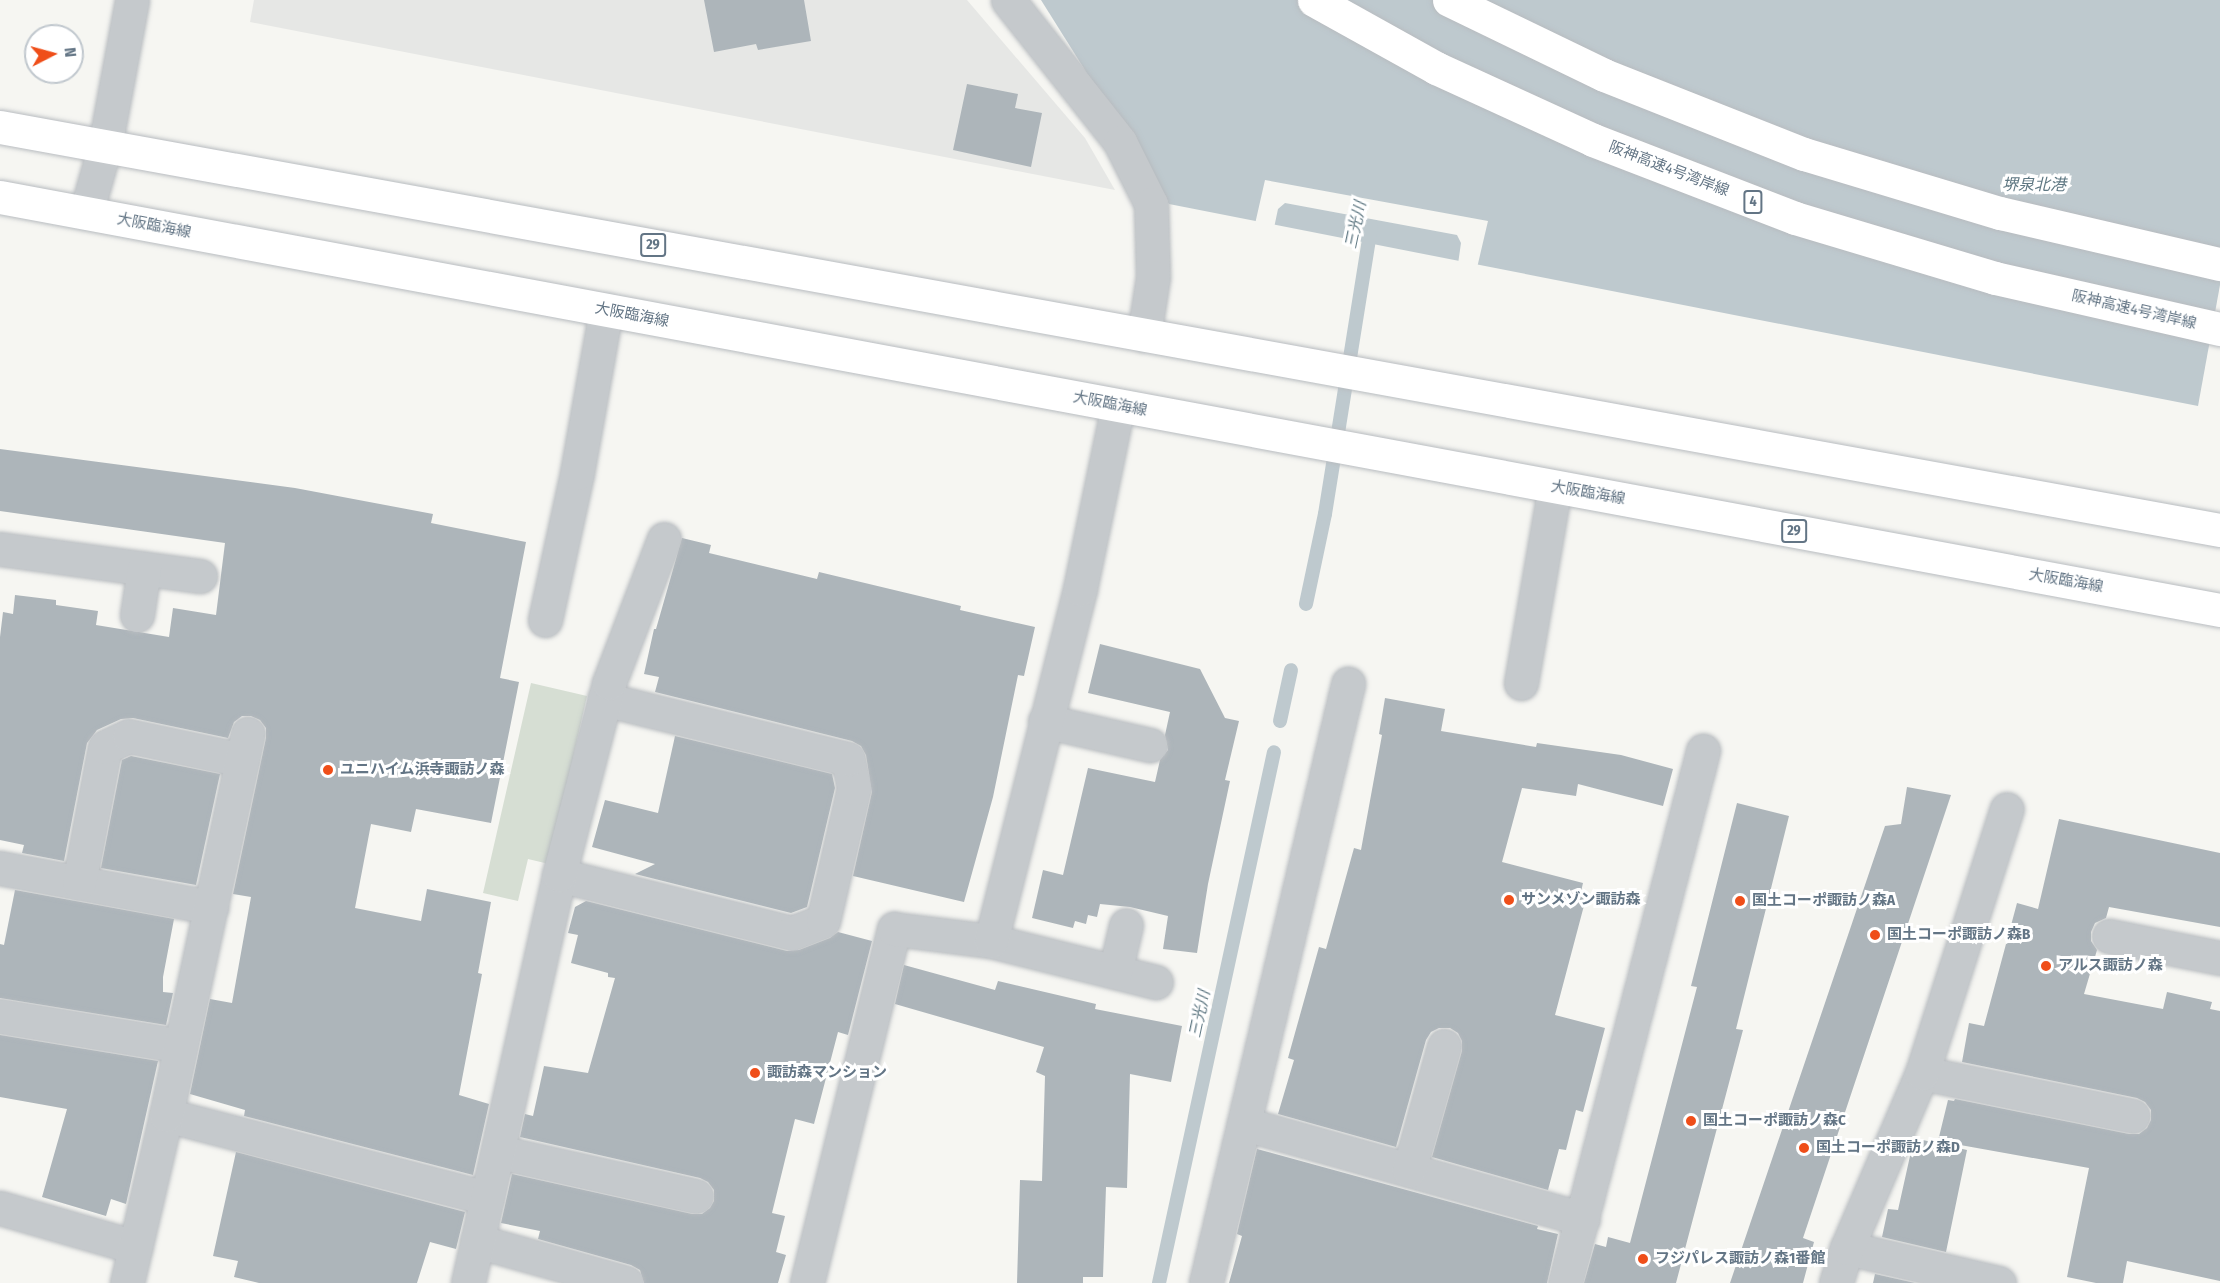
<!DOCTYPE html>
<meta charset="utf-8">
<style>
body{margin:0}
#map{position:relative;width:2220px;height:1283px;overflow:hidden;background:#f6f6f2;font-family:"Fira Sans Condensed","Noto Sans JP",sans-serif}
div>[style]{position:absolute}
.built>*{inset:0;background:#e6e7e5}
.green>*{inset:0;background:#d6ded3}
.water>*{inset:0;background:#bec9ce}
.pier>*{inset:0;background:#f6f6f2}
.stream>*{height:14px;margin:-7px;padding:0 7px;transform-origin:7px;border-radius:7px;background:#bec9ce}
.building>*{inset:0;background:#adb5ba}
.roads{filter:drop-shadow(0 0 2px #b8bcc0) drop-shadow(0 0 2px #b8bcc0)}
.minor>*{height:33px;margin:-16.5px;padding:0 16.5px;transform-origin:16.5px;border-radius:16.5px;background:#c5c9cc}
.major>*{height:33px;margin:-16.5px;padding:0 16.5px;transform-origin:16.5px;border-radius:16.5px;background:#fff}
.highway>*{height:33px;margin:-16.5px;padding:0 16.5px;transform-origin:16.5px;border-radius:16.5px;background:#fff}
.dots>*{width:16px;height:16px;translate:-50% -50%;box-sizing:border-box;border:3px solid #fff;border-radius:50%}
span{translate:-50% -50%;white-space:nowrap;text-align:center;line-height:1.15;-webkit-text-stroke:6px #fff;paint-order:stroke}
.shield-label span{padding:2px 4px;background:#fff;border:2px solid;border-radius:4px;-webkit-text-stroke-width:0}
.shield-label{font-size:14px;color:#637585;font-weight:700}
.street-label{font-size:15px;color:#637585}
.poi-label{font-size:15px;color:#637585;font-weight:700}
.left{translate:0 -50%;text-align:left}
.water-label{font-size:16px;color:#5e7782;font-style:italic}
.north{position:absolute;left:24px;top:24px;width:60px;height:60px;box-sizing:border-box;background:#fff;border:2px solid #c1c8ce;border-radius:50%;rotate:84deg;font-size:16px;font-weight:700;line-height:24px;text-align:center;color:#637585}
.north::after{content:'';display:block;margin:auto;width:21px;height:27px;background:#ef4e19;clip-path:polygon(50% 0,100% 100%,50% 72%,0 100%)}
</style>
<div id="map">
<div class="built">
<i style="clip-path:polygon(254px 0,967px 0,1085px 138px,1115px 190px,250px 22px)"></i>
</div>
<div class="green">
<i style="clip-path:polygon(531px 683px,587px 696px,549px 864px,528px 859px,518px 901px,483px 893px)"></i>
</div>
<div class="water">
<i style="clip-path:polygon(1041px 0,2220px 0,2220px 285px,2198px 406px,1169px 204px)"></i>
</div>
<div class="pier">
<i style="clip-path:polygon(1265px 180px,1488px 221px,1477px 268px,1458px 264px,1461px 243px,1457px 235px,1285px 203px,1278px 209px,1274px 228px,1255px 224px)"></i>
</div>
<div class="stream">
<i style="left:1306px;top:604px;width:92px;rotate:-78.1deg"></i>
<i style="left:1325px;top:514px;width:291px;rotate:-80.9deg"></i>
<i style="left:1280px;top:721px;width:52px;rotate:-77.8deg"></i>
<i style="left:1159px;top:1283px;width:543px;rotate:-77.78deg"></i>
</div>
<div class="building">
<i style="clip-path:polygon(704px 0,804px 0,811px 41px,758px 50px,756px 44px,714px 52px)"></i>
<i style="clip-path:polygon(967px 84px,1018px 94px,1015px 108px,1042px 113px,1031px 167px,953px 150px)"></i>
<i style="clip-path:polygon(0 449px,295px 488px,433px 514px,431px 523px,526px 542px,500px 678px,519px 682px,491px 823px,416px 809px,411px 832px,371px 824px,355px 908px,421px 921px,427px 889px,491px 902px,478px 973px,482px 974px,459px 1095px,489px 1104px,473px 1175px,244px 1116px,245px 1110px,190px 1094px,210px 999px,232px 1003px,251px 897px,233px 894px,266px 738px,266px 728px,260px 720px,251px 716px,242px 716px,234px 722px,228px 738px,133px 718px,121px 719px,97px 730px,87px 743px,64px 861px,22px 853px,24px 845px,0 840px,0 637px,3px 612px,13px 614px,15px 595px,56px 600px,56px 605px,98px 611px,96px 625px,169px 637px,173px 608px,216px 615px,225px 543px,0 511px)"></i>
<i style="clip-path:polygon(682px 538px,711px 545px,709px 553px,817px 579px,819px 572px,961px 606px,960px 610px,1035px 627px,1024px 676px,1018px 675px,993px 797px,964px 902px,853px 876px,872px 792px,866px 755px,861px 746px,852px 741px,655px 692px,659px 677px,644px 674px,654px 629px,656px 629px)"></i>
<i style="clip-path:polygon(1100px 644px,1200px 669px,1225px 718px,1239px 721px,1225px 780px,1230px 781px,1208px 884px,1197px 953px,1163px 949px,1168px 916px,1130px 907px,1100px 904px,1097px 917px,1088px 915px,1086px 924px,1075px 921px,1073px 928px,1032px 918px,1043px 870px,1063px 875px,1088px 768px,1155px 782px,1160px 760px,1168px 750px,1165px 735px,1170px 712px,1088px 693px)"></i>
<i style="clip-path:polygon(1385px 698px,1445px 709px,1441px 731px,1536px 747px,1537px 743px,1621px 755px,1673px 769px,1663px 806px,1578px 784px,1576px 796px,1522px 788px,1502px 862px,1583px 883px,1580px 896px,1586px 898px,1555px 1015px,1605px 1028px,1583px 1112px,1576px 1110px,1566px 1150px,1559px 1149px,1548px 1190px,1432px 1157px,1462px 1051px,1462px 1041px,1458px 1033px,1450px 1028px,1439px 1028px,1431px 1032px,1426px 1040px,1396px 1147px,1278px 1114px,1294px 1060px,1288px 1058px,1319px 947px,1326px 949px,1354px 848px,1361px 850px,1382px 735px,1379px 734px)"></i>
<i style="clip-path:polygon(675px 736px,832px 774px,835px 788px,807px 907px,791px 913px,635px 874px,655px 864px,592px 847px,605px 800px,658px 813px)"></i>
<i style="clip-path:polygon(131px 756px,220px 774px,196px 885px,101px 868px,122px 760px)"></i>
<i style="clip-path:polygon(1907px 787px,1951px 795px,1803px 1238px,1814px 1242px,1803px 1283px,1730px 1283px,1885px 826px,1901px 824px)"></i>
<i style="clip-path:polygon(1737px 803px,1789px 816px,1736px 1029px,1743px 1030px,1676px 1283px,1584px 1283px,1595px 1244px,1606px 1247px,1608px 1237px,1630px 1243px,1697px 987px,1691px 986px)"></i>
<i style="clip-path:polygon(2059px 819px,2220px 853px,2220px 927px,2109px 907px,2106px 918px,2095px 923px,2091px 932px,2091px 941px,2097px 950px,2084px 994px,2163px 1009px,2167px 992px,2212px 1002px,2210px 1009px,2220px 1011px,2220px 1281px,2127px 1261px,2123px 1283px,2096px 1283px,2067px 1277px,2089px 1168px,1938px 1141px,1948px 1100px,1954px 1101px,1955px 1099px,2129px 1134px,2139px 1134px,2147px 1128px,2151px 1120px,2151px 1110px,2145px 1102px,2137px 1098px,1962px 1062px,1969px 1023px,1984px 1026px,2017px 903px,2038px 909px)"></i>
<i style="clip-path:polygon(15px 890px,174px 919px,163px 977px,163px 992px,173px 993px,166px 1025px,0 998px,0 944px,4px 945px)"></i>
<i style="clip-path:polygon(586px 901px,787px 951px,799px 950px,830px 938px,838px 932px,872px 941px,848px 1035px,838px 1032px,814px 1124px,795px 1119px,772px 1213px,785px 1216px,776px 1252px,786px 1255px,778px 1283px,644px 1283px,640px 1270px,631px 1265px,538px 1239px,540px 1231px,501px 1223px,512px 1174px,692px 1214px,702px 1214px,710px 1208px,714px 1201px,714px 1190px,708px 1182px,700px 1178px,520px 1137px,525px 1114px,533px 1116px,544px 1066px,588px 1073px,615px 978px,608px 977px,608px 973px,571px 963px,578px 935px,568px 933px,575px 907px)"></i>
<i style="clip-path:polygon(904px 965px,995px 990px,998px 981px,1096px 1004px,1095px 1009px,1182px 1026px,1171px 1082px,1130px 1074px,1127px 1188px,1106px 1187px,1103px 1277px,1083px 1277px,1083px 1283px,1017px 1283px,1020px 1180px,1042px 1181px,1045px 1076px,1036px 1072px,1044px 1047px,895px 1004px)"></i>
<i style="clip-path:polygon(0 1035px,158px 1061px,126px 1204px,111px 1199px,106px 1216px,42px 1197px,67px 1109px,0 1097px)"></i>
<i style="clip-path:polygon(1914px 1138px,1967px 1150px,1946px 1252px,1882px 1237px,1888px 1209px,1898px 1210px)"></i>
<i style="clip-path:polygon(1257px 1149px,1538px 1226px,1537px 1229px,1558px 1234px,1547px 1283px,1229px 1283px,1242px 1236px,1237px 1234px)"></i>
<i style="clip-path:polygon(236px 1152px,465px 1212px,456px 1249px,430px 1242px,417px 1283px,259px 1283px,234px 1277px,238px 1261px,213px 1256px)"></i>
<i style="clip-path:polygon(1875px 1274px,1915px 1283px,1873px 1283px)"></i>
</div>
<div class="roads">
<div class="minor">
<i style="left:1008px;top:0;width:181px;rotate:51.7deg"></i>
<i style="left:1120px;top:142px;width:69px;rotate:63.4deg"></i>
<i style="left:1151px;top:204px;width:73px;rotate:88.4deg"></i>
<i style="left:1153px;top:277px;width:59px;rotate:98.8deg"></i>
<i style="left:86px;top:213px;width:70px;rotate:-74.2deg"></i>
<i style="left:105px;top:146px;width:148px;rotate:-79.5deg"></i>
<i style="left:0;top:549px;width:202px;rotate:7.7deg"></i>
<i style="left:137px;top:615px;width:47px;rotate:-81.3deg"></i>
<i style="left:545px;top:620px;width:150px;rotate:-77.7deg"></i>
<i style="left:577px;top:473px;width:166px;rotate:-79.9deg"></i>
<i style="left:1521px;top:683px;width:199px;rotate:-80.2deg"></i>
<i style="left:1045px;top:721px;width:108px;rotate:12.9deg"></i>
<i style="left:0;top:868px;width:215px;rotate:10.5deg"></i>
<i style="left:559px;top:875px;width:240px;rotate:14deg"></i>
<i style="left:792px;top:933px;width:33px;rotate:-21deg"></i>
<i style="left:823px;top:921px;width:137px;rotate:-76.9deg"></i>
<i style="left:854px;top:788px;width:30px;rotate:-102deg"></i>
<i style="left:848px;top:759px;width:251px;rotate:-166.2deg"></i>
<i style="left:79px;top:883px;width:138px;rotate:-79.2deg"></i>
<i style="left:105px;top:747px;width:26px;rotate:-25deg"></i>
<i style="left:129px;top:736px;width:116px;rotate:11.9deg"></i>
<i style="left:2109px;top:936px;width:113px;rotate:11.2deg"></i>
<i style="left:991px;top:941px;width:170px;rotate:14deg"></i>
<i style="left:1115px;top:972px;width:48px;rotate:-76.8deg"></i>
<i style="left:0;top:1016px;width:183px;rotate:9.4deg"></i>
<i style="left:1922px;top:1073px;width:215px;rotate:11.5deg"></i>
<i style="left:166px;top:1115px;width:332px;rotate:14.5deg"></i>
<i style="left:1245px;top:1124px;width:351px;rotate:15.7deg"></i>
<i style="left:499px;top:1152px;width:202px;rotate:12.6deg"></i>
<i style="left:1409px;top:1170px;width:129px;rotate:-74.2deg"></i>
<i style="left:0;top:1208px;width:141px;rotate:16.1deg"></i>
<i style="left:477px;top:1241px;width:155px;rotate:15.7deg"></i>
<i style="left:1847px;top:1248px;width:156px;rotate:13deg"></i>
<i style="left:127px;top:1283px;width:172px;rotate:-76.9deg"></i>
<i style="left:166px;top:1115px;width:390px;rotate:-77.9deg"></i>
<i style="left:468px;top:1283px;width:418px;rotate:-77.4deg"></i>
<i style="left:559px;top:875px;width:198px;rotate:-75.4deg"></i>
<i style="left:609px;top:683px;width:154px;rotate:-69.1deg"></i>
<i style="left:807px;top:1283px;width:365px;rotate:-76.2deg"></i>
<i style="left:894px;top:929px;width:98px;rotate:7.1deg"></i>
<i style="left:991px;top:941px;width:363px;rotate:-75.8deg"></i>
<i style="left:1080px;top:589px;width:187px;rotate:-78.3deg"></i>
<i style="left:1206px;top:1283px;width:616px;rotate:-76.66deg"></i>
<i style="left:1565px;top:1283px;width:550px;rotate:-75.46deg"></i>
<i style="left:1836px;top:1283px;width:37px;rotate:-73deg"></i>
<i style="left:1847px;top:1248px;width:190px;rotate:-66.8deg"></i>
<i style="left:1922px;top:1073px;width:277px;rotate:-72.2deg"></i>
</div>
<div class="major">
<i style="left:0;top:127px;width:2256px;rotate:10.29deg"></i>
<i style="left:0;top:197px;width:2258px;rotate:10.54deg"></i>
</div>
<div class="highway">
<i style="left:1314px;top:0;width:140px;rotate:29.1deg"></i>
<i style="left:1436px;top:68px;width:173px;rotate:24.6deg"></i>
<i style="left:1593px;top:140px;width:217px;rotate:21.1deg"></i>
<i style="left:1795px;top:218px;width:209px;rotate:16.7deg"></i>
<i style="left:1995px;top:278px;width:231px;rotate:12.8deg"></i>
<i style="left:1449px;top:0;width:172px;rotate:25.8deg"></i>
<i style="left:1604px;top:75px;width:215px;rotate:21.6deg"></i>
<i style="left:1804px;top:154px;width:205px;rotate:16.8deg"></i>
<i style="left:2000px;top:213px;width:226px;rotate:13.1deg"></i>
</div>
</div>
<div class="dots">
<i style="left:328px;top:770px;background:#ef4e19"></i>
<i style="left:1509px;top:900px;background:#ef4e19"></i>
<i style="left:1740px;top:901px;background:#ef4e19"></i>
<i style="left:1875px;top:935px;background:#ef4e19"></i>
<i style="left:2046px;top:966px;background:#ef4e19"></i>
<i style="left:755px;top:1073px;background:#ef4e19"></i>
<i style="left:1691px;top:1121px;background:#ef4e19"></i>
<i style="left:1804px;top:1148px;background:#ef4e19"></i>
<i style="left:1643px;top:1259px;background:#ef4e19"></i>
</div>
<div class="shield-label">
<span style="left:1753px;top:202px">4</span>
<span style="left:653px;top:245px">29</span>
<span style="left:1794px;top:531px">29</span>
</div>
<div class="street-label">
<span style="left:1669px;top:169px;rotate:21deg">阪神高速4号湾岸線</span>
<span style="left:154px;top:226px;rotate:11deg">大阪臨海線</span>
<span style="left:2134px;top:310px;rotate:13deg">阪神高速4号湾岸線</span>
<span style="left:632px;top:315px;rotate:11deg">大阪臨海線</span>
<span style="left:1110px;top:404px;rotate:11deg">大阪臨海線</span>
<span style="left:1588px;top:493px;rotate:10deg">大阪臨海線</span>
<span style="left:2066px;top:581px;rotate:10deg">大阪臨海線</span>
</div>
<div class="poi-label">
<span class="left" style="left:340px;top:770px">ユニハイム浜寺諏訪ノ森</span>
<span class="left" style="left:1521px;top:900px">サンメゾン諏訪森</span>
<span class="left" style="left:1752px;top:901px">国土コーポ諏訪ノ森A</span>
<span class="left" style="left:1887px;top:935px">国土コーポ諏訪ノ森B</span>
<span class="left" style="left:2058px;top:966px">アルス諏訪ノ森</span>
<span class="left" style="left:767px;top:1073px">諏訪森マンション</span>
<span class="left" style="left:1703px;top:1121px">国土コーポ諏訪ノ森C</span>
<span class="left" style="left:1816px;top:1148px">国土コーポ諏訪ノ森D</span>
<span class="left" style="left:1655px;top:1259px">フジパレス諏訪ノ森1番館</span>
</div>
<div class="water-label">
<span style="left:2034px;top:185px">堺泉北港</span>
<span style="left:1356px;top:225px;rotate:-78deg">三光川</span>
<span style="left:1200px;top:1014px;rotate:-78deg">三光川</span>
</div>
<div class="north">N</div>
</div>
